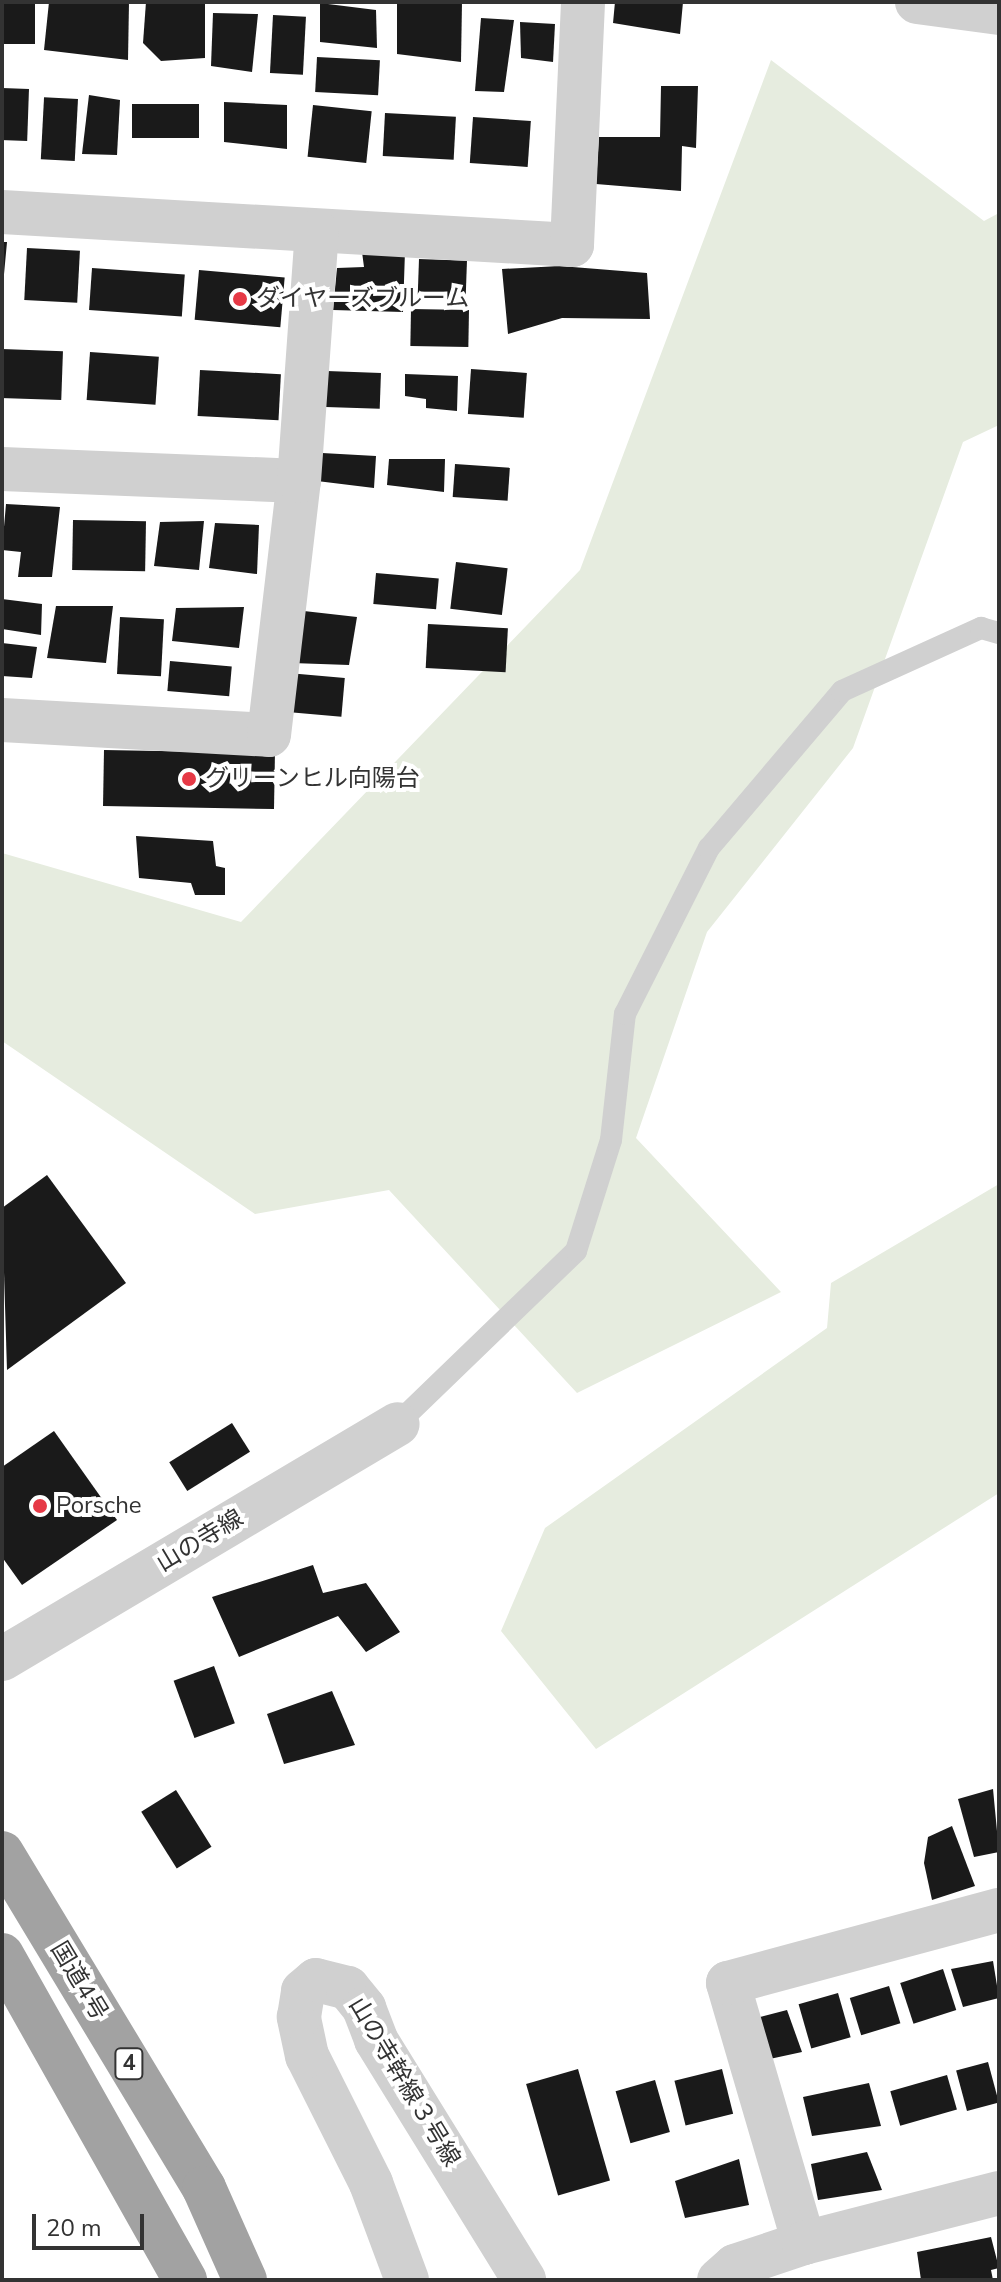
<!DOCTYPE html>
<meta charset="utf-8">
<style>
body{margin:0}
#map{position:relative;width:1001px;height:2282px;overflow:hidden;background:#fff;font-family:"Nunito Sans","Noto Sans JP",sans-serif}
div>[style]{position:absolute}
.green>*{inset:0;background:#e6ecdf}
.building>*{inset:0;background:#1a1a1a;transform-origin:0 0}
.service>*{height:22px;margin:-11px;padding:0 11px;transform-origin:11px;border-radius:11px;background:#d0d0d0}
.minor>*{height:44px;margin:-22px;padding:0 22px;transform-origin:22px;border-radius:22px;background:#d0d0d0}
.tertiary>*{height:44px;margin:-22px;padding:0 22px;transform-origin:22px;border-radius:22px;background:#d0d0d0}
.trunk>*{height:44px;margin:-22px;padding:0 22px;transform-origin:22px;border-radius:22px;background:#a2a2a2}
.dots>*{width:22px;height:22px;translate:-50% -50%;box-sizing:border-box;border:4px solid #fff;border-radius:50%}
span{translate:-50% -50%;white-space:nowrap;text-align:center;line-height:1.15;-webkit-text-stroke:8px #fff;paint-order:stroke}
.shield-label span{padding:2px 6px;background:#fff;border:2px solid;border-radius:6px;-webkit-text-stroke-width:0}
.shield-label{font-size:22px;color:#333;font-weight:700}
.poi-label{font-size:24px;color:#333}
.left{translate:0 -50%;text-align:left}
.street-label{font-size:24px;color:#333}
.frame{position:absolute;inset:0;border:4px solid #333;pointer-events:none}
.scale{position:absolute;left:32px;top:2214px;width:112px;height:36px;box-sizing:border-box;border:4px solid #333;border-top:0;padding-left:10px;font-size:24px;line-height:28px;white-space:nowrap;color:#333;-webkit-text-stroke:6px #fff;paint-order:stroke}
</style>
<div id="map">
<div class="green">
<i style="clip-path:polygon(771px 60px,984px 221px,999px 213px,999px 425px,963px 442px,853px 748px,707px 932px,636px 1138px,781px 1292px,577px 1393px,389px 1190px,255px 1214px,2px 1041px,2px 853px,241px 922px,580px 570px)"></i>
<i style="clip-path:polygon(999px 1184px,999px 1493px,596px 1749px,501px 1631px,545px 1528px,827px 1328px,831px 1283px)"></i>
</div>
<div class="building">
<i style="left:2px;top:2px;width:33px;height:42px"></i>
<i style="clip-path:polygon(49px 2px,129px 2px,128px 60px,44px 50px)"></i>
<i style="clip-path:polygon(146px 2px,205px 2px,205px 58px,161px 61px,143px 43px)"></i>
<i style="clip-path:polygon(397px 2px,462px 2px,461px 62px,397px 54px)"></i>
<i style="clip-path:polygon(615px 2px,683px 2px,680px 34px,613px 23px)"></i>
<i style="clip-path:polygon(320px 3px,376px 10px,377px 48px,320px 42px)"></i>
<i style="clip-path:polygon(213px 13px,258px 14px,252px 72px,211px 66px)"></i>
<i style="left:273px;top:15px;width:33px;height:58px;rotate:3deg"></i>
<i style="clip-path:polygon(481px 18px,514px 20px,504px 92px,475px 91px)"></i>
<i style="clip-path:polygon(520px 22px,555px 24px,553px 62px,521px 58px)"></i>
<i style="left:317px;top:57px;width:63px;height:35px;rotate:3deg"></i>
<i style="clip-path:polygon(661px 86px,698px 86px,696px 148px,682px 146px,681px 191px,596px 184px,599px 137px,660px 137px)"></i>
<i style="left:2px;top:88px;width:27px;height:52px;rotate:2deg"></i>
<i style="clip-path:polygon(89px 95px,120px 100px,117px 155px,82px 154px)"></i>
<i style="left:78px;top:99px;width:62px;height:34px;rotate:93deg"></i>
<i style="clip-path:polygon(224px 102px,287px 105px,287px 149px,224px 142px)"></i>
<i style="left:132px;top:104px;width:67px;height:34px"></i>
<i style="left:313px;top:105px;width:59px;height:52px;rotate:6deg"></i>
<i style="left:385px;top:113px;width:71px;height:43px;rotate:3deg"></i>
<i style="left:473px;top:117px;width:58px;height:46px;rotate:4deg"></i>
<i style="clip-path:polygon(2px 242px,7px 242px,4px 274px,2px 274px)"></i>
<i style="left:27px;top:248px;width:53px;height:52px;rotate:3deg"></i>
<i style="clip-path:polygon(405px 251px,403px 312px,333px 310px,337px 268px,364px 267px,362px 252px)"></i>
<i style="left:419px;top:259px;width:48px;height:40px;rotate:2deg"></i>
<i style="clip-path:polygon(560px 266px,647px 273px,650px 319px,562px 318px,508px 334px,502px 269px)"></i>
<i style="left:92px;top:268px;width:93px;height:42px;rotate:4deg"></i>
<i style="left:199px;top:270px;width:86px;height:50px;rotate:5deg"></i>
<i style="left:411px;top:309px;width:58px;height:37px;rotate:1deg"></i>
<i style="left:2px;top:349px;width:61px;height:49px;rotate:2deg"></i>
<i style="left:90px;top:352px;width:69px;height:48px;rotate:4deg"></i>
<i style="left:471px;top:369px;width:56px;height:45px;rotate:4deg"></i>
<i style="left:200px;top:370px;width:81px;height:46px;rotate:3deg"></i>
<i style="left:327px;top:371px;width:54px;height:36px;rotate:2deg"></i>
<i style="clip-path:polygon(405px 374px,458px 376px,457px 411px,426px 408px,426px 399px,405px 396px)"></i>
<i style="clip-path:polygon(322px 453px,376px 456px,374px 488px,317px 481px)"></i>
<i style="clip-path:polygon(389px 459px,445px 459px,444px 492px,387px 485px)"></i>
<i style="left:455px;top:464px;width:55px;height:33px;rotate:4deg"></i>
<i style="clip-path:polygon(6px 504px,60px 507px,52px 577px,18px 577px,21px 552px,2px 550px)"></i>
<i style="left:73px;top:520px;width:73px;height:50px;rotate:1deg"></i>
<i style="clip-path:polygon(204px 521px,199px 570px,154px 566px,160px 522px)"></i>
<i style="clip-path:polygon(215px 523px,259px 525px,257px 574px,209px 568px)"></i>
<i style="left:456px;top:562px;width:52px;height:47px;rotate:7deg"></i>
<i style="left:376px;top:573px;width:63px;height:31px;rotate:5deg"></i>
<i style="clip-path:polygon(2px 599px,42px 604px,41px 635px,2px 629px)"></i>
<i style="clip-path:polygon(56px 606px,113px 606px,106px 663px,47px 658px)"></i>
<i style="clip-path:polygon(244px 607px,239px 648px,172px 641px,176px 608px)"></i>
<i style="clip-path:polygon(295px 610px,357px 617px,349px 665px,292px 663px)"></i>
<i style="left:120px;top:617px;width:44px;height:57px;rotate:3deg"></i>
<i style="left:428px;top:624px;width:80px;height:44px;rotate:3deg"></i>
<i style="clip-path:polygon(2px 643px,37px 647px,32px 678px,2px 676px)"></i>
<i style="left:170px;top:661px;width:62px;height:30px;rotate:5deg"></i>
<i style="left:288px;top:673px;width:57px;height:39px;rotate:5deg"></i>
<i style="left:104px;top:750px;width:171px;height:56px;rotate:1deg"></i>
<i style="clip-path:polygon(136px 836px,213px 841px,216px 866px,225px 868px,225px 895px,195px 895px,191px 883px,139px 878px)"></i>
<i style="clip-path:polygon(47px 1175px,126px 1283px,7px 1370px,2px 1208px)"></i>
<i style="left:232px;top:1423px;width:34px;height:74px;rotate:58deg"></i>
<i style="clip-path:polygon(54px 1431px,117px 1520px,22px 1585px,2px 1557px,2px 1467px)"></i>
<i style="clip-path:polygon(313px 1565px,323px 1593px,366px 1583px,400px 1632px,366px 1652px,338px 1616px,239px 1657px,212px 1597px)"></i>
<i style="left:214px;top:1666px;width:61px;height:43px;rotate:70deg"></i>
<i style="clip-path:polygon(332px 1691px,355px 1745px,284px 1764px,267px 1714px)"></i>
<i style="clip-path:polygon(993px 1789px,999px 1852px,974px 1857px,958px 1799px)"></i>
<i style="left:176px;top:1790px;width:67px;height:41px;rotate:58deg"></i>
<i style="clip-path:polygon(952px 1826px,975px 1886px,932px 1900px,924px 1863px,928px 1837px)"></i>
<i style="clip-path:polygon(993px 1961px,999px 1998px,963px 2007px,951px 1969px)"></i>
<i style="left:943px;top:1969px;width:43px;height:45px;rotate:72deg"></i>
<i style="left:889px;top:1986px;width:39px;height:41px;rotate:73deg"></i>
<i style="left:838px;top:1993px;width:46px;height:41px;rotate:74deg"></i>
<i style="clip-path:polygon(787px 2010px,802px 2052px,765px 2060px,752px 2019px)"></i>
<i style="left:988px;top:2062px;width:42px;height:33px;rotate:75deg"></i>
<i style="left:578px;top:2069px;width:116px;height:54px;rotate:74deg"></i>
<i style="left:722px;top:2069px;width:46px;height:49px;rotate:76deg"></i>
<i style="left:947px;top:2075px;width:36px;height:59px;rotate:74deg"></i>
<i style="left:655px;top:2080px;width:54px;height:41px;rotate:74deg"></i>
<i style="clip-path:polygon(869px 2083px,881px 2126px,812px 2136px,803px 2097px)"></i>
<i style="clip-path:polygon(867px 2152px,882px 2190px,818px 2200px,811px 2164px)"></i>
<i style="clip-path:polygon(739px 2159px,749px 2205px,685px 2218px,675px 2181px)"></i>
<i style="clip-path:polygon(991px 2237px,999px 2268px,991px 2270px,993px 2280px,921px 2280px,917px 2252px)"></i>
</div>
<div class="service">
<i style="left:397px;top:1424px;width:249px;rotate:-44deg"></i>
<i style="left:576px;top:1251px;width:116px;rotate:-72.5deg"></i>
<i style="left:611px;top:1140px;width:127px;rotate:-83.7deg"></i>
<i style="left:625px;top:1014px;width:186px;rotate:-63.2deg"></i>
<i style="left:709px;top:848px;width:206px;rotate:-49.7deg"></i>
<i style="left:842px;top:691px;width:153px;rotate:-24.4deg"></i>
<i style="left:981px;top:628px;width:19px;rotate:16deg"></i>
</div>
<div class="minor">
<i style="left:917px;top:2px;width:83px;rotate:7.6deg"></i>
<i style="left:2px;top:212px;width:571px;rotate:3.31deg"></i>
<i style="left:572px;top:245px;width:243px;rotate:-87.4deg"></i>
<i style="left:2px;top:469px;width:297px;rotate:2.3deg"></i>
<i style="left:2px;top:720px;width:267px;rotate:3.2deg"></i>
<i style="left:269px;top:735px;width:256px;rotate:-83.3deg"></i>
<i style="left:299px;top:481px;width:250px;rotate:-85.9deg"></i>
<i style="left:2px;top:1659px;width:460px;rotate:-30.7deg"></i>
<i style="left:804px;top:2243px;width:271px;rotate:-106.3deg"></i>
<i style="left:728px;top:1983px;width:281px;rotate:-15.1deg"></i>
</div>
<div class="tertiary">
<i style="left:407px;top:2280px;width:103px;rotate:-110.4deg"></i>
<i style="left:371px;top:2183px;width:142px;rotate:-116.7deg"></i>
<i style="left:307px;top:2056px;width:40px;rotate:-102deg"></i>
<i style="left:299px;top:2017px;width:26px;rotate:-81deg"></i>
<i style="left:303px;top:1991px;width:17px;rotate:-40deg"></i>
<i style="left:316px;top:1980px;width:33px;rotate:14deg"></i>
<i style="left:348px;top:1988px;width:26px;rotate:51deg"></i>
<i style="left:364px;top:2008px;width:34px;rotate:69deg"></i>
<i style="left:376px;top:2040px;width:282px;rotate:58.3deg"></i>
<i style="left:719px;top:2280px;width:21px;rotate:-41deg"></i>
<i style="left:735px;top:2266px;width:73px;rotate:-18.4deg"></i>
<i style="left:804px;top:2243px;width:201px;rotate:-14.4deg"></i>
</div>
<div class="trunk">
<i style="left:2px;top:1853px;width:391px;rotate:58.9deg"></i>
<i style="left:204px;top:2188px;width:101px;rotate:66deg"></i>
<i style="left:2px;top:1955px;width:373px;rotate:60.6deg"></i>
</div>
<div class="dots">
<i style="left:240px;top:299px;background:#e63946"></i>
<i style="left:189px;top:779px;background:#e63946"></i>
<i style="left:40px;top:1506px;background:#e63946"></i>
</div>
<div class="shield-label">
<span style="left:129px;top:2064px">4</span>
</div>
<div class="poi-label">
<span class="left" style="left:256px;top:299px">ダイヤーズブルーム</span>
<span class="left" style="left:205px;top:779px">グリーンヒル向陽台</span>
<span class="left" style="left:56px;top:1506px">Porsche</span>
</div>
<div class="street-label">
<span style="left:200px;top:1541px;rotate:-31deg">山の寺線</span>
<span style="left:79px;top:1981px;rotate:59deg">国道4号</span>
<span style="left:404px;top:2082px;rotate:59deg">山の寺幹線３号線</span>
</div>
<div class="frame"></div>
<div class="scale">20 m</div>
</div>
